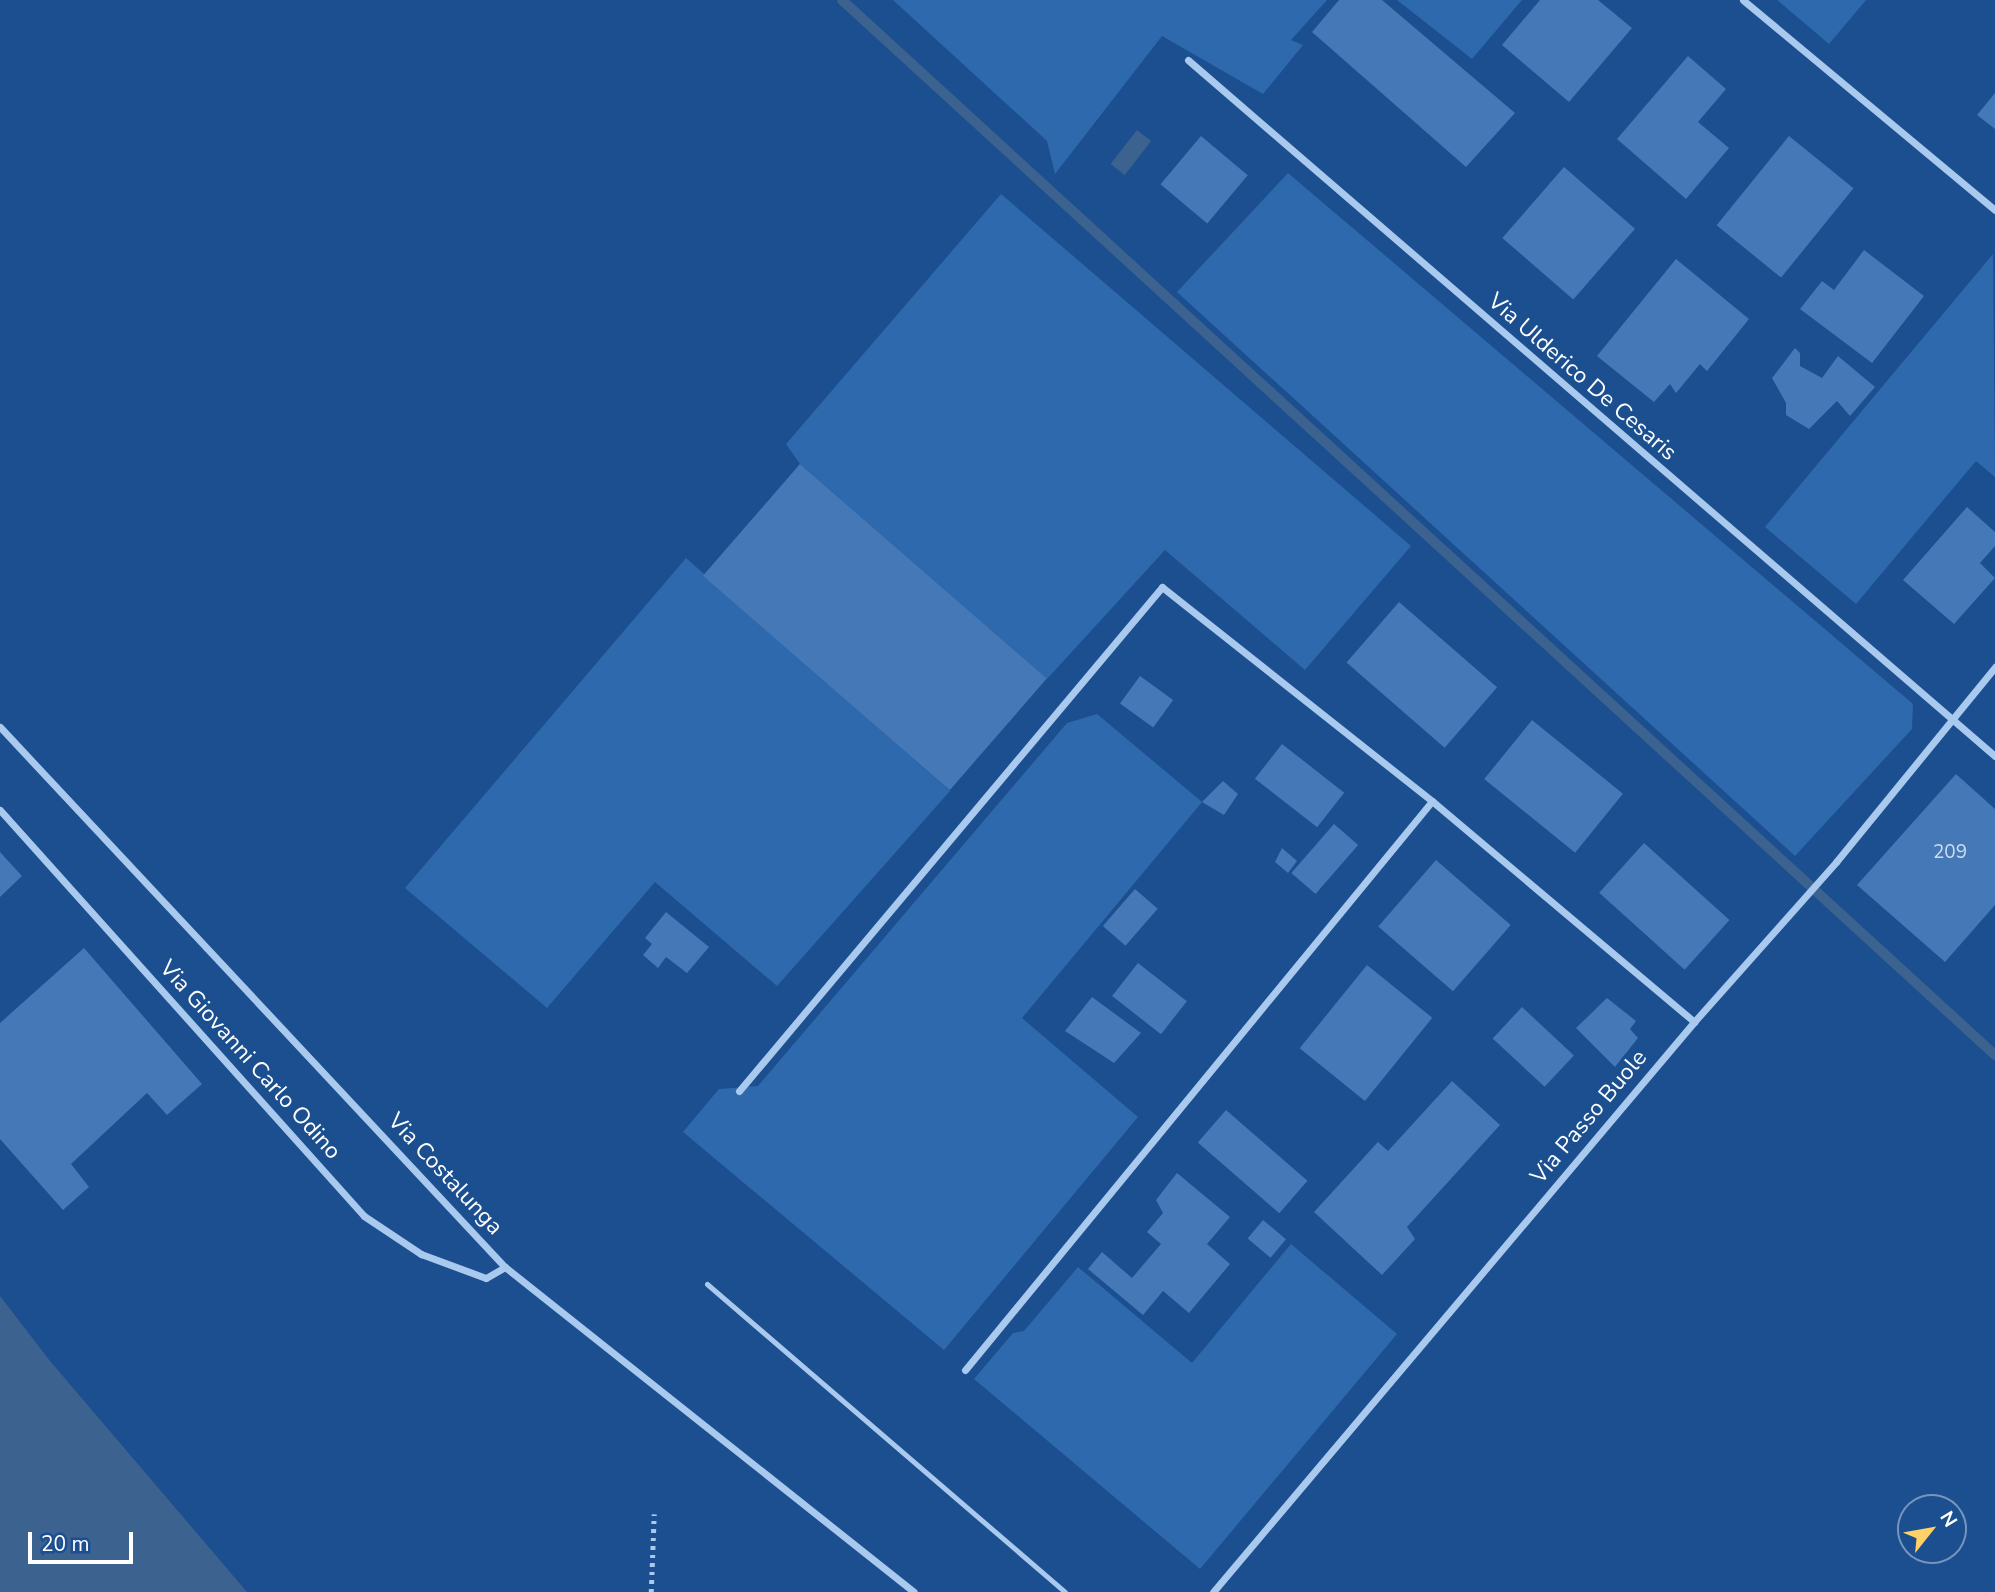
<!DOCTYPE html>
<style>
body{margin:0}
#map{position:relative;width:1995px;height:1592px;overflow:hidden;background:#1b4f8f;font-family:"Nunito Sans",sans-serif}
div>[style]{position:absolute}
.green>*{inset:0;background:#2e69ad}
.water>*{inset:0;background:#3c6290;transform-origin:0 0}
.stream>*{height:10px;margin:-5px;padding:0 5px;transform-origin:5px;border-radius:5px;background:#3c6290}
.building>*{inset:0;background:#4478b7;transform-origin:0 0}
.path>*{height:4.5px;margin-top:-2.25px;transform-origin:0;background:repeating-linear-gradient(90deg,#a9c9ee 0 3.5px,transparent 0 8.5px)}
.service>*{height:5px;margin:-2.5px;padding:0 2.5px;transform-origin:2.5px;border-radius:2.5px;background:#a9c9ee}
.minor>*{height:7px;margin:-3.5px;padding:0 3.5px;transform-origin:3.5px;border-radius:3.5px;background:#a9c9ee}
span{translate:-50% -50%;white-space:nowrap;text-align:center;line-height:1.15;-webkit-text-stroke:6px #1b4f8f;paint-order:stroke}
.number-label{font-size:19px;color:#d0dded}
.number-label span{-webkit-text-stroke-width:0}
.street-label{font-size:23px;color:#fff}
.north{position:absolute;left:1897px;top:1494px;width:70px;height:70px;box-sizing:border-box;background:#1b4f8f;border:2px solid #7695bc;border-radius:50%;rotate:59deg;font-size:19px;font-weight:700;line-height:28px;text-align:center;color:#fff}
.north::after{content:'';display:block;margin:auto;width:24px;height:32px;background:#ffd166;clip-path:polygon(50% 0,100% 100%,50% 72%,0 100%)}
.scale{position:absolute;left:28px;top:1532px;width:105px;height:32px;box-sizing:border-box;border:4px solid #fff;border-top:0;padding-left:9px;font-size:21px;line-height:24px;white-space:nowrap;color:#fff;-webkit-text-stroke:5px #1b4f8f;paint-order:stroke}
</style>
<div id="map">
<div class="green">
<i style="clip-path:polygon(893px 0,1327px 0,1291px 40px,1303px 45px,1263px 94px,1162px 36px,1055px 174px,1047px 141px)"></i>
<i style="clip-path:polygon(1397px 0,1522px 0,1472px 59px)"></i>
<i style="clip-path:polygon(1777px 0,1866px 0,1829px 44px)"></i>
<i style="clip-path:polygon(1288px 173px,1913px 704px,1912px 729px,1795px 856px,1177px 292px)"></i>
<i style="clip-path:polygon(1001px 194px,1411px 546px,1305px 670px,1165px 550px,1047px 679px,800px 464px,786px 444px)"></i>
<i style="clip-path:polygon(1993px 254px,1995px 477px,1976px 461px,1856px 604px,1765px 527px)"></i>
<i style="clip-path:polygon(686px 558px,950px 791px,777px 986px,655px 882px,547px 1008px,405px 888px)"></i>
<i style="clip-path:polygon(1097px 714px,1202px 802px,1022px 1018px,1138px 1117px,944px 1350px,683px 1132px,719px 1089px,758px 1086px,1067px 723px)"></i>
<i style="clip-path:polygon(1291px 1244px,1397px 1334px,1200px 1569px,974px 1379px,1013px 1333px,1024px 1331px,1078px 1267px,1192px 1363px)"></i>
</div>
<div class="water">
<i style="left:1137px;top:130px;width:18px;height:43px;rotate:38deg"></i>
<i style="clip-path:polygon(0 1296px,50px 1361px,247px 1592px,0 1592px)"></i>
</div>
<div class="stream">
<i style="left:842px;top:0;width:1563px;rotate:42.46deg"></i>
</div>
<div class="building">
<i style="clip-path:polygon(1339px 0,1382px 0,1515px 113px,1466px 167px,1312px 32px)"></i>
<i style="clip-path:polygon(1540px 0,1598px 0,1632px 28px,1569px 102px,1502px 45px)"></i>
<i style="clip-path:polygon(1688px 56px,1726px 89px,1698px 122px,1729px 148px,1686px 199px,1617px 139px)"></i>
<i style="clip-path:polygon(1995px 93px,1995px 129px,1977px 115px)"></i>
<i style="left:1201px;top:136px;width:61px;height:63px;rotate:40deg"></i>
<i style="left:1789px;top:136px;width:83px;height:115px;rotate:39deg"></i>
<i style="left:1564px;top:167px;width:94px;height:94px;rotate:41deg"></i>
<i style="clip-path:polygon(1864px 250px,1924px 296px,1872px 363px,1800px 309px,1822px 281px,1834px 290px)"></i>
<i style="clip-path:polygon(1676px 259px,1749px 319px,1707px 371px,1700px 364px,1676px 393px,1670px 384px,1654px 402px,1597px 356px)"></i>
<i style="clip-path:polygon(1795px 348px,1800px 353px,1800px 366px,1822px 378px,1838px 356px,1875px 387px,1850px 416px,1837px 401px,1809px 429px,1786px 415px,1786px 403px,1772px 378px)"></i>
<i style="left:800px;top:464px;width:327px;height:148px;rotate:41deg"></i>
<i style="clip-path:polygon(1967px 507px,1995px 532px,1995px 546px,1980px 563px,1995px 578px,1954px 624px,1903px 580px)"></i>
<i style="left:1399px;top:602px;width:130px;height:80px;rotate:41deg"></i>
<i style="left:1140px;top:676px;width:41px;height:34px;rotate:36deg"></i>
<i style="left:1532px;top:720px;width:117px;height:76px;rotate:39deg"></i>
<i style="left:1282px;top:744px;width:79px;height:44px;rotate:38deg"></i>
<i style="clip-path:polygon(1956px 774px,1995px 809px,1995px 905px,1945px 962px,1857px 885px)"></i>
<i style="clip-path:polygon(1223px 781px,1238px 794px,1224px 815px,1202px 802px)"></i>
<i style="left:1334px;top:824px;width:32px;height:65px;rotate:41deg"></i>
<i style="left:1644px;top:843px;width:115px;height:67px;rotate:42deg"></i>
<i style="clip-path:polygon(1282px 848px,1297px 861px,1288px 873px,1275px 862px)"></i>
<i style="clip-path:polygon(0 852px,22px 876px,0 897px)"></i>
<i style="left:1436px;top:860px;width:99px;height:88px;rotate:41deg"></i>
<i style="left:1135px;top:889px;width:30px;height:49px;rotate:41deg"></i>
<i style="clip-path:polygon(666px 912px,709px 947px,687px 973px,666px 957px,658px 968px,643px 955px,652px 944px,645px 938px)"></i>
<i style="clip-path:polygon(84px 948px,202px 1084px,167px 1115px,147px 1093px,71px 1164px,89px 1187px,63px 1210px,0 1139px,0 1023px)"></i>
<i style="left:1138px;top:963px;width:62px;height:42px;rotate:38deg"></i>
<i style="left:1367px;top:965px;width:84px;height:107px;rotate:39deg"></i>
<i style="clip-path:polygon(1092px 997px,1141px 1033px,1114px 1063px,1065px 1031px)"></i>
<i style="clip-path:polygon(1607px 998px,1636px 1021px,1630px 1029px,1638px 1038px,1615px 1067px,1576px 1028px)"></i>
<i style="left:1522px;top:1007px;width:71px;height:43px;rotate:43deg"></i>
<i style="clip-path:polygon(1452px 1081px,1500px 1125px,1407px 1227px,1415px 1239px,1382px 1275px,1314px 1212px,1378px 1142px,1388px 1151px)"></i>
<i style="left:1226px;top:1110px;width:108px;height:43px;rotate:41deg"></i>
<i style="clip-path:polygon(1177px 1173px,1230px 1217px,1207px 1244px,1230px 1264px,1189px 1313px,1163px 1291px,1143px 1315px,1088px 1269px,1102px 1252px,1132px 1278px,1161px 1244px,1147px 1232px,1163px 1213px,1156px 1200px)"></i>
<i style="left:1263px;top:1220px;width:30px;height:24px;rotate:40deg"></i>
</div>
<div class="path">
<i style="left:651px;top:1592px;width:78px;rotate:-87.8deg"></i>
</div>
<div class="service">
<i style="left:707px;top:1284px;width:472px;rotate:40.7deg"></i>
</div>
<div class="minor">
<i style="left:1743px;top:0;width:328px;rotate:39.8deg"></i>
<i style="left:1188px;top:60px;width:1066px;rotate:40.78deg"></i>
<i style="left:0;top:727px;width:739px;rotate:46.92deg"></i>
<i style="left:505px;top:1267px;width:522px;rotate:38.47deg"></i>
<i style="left:0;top:810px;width:545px;rotate:48.12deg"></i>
<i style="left:364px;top:1216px;width:69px;rotate:33.7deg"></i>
<i style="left:421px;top:1254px;width:69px;rotate:20.3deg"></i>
<i style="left:486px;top:1278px;width:22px;rotate:-30deg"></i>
<i style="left:739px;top:1091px;width:658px;rotate:-49.99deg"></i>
<i style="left:1162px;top:587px;width:345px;rotate:38.4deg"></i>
<i style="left:1432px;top:801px;width:343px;rotate:40.1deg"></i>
<i style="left:965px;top:1370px;width:736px;rotate:-50.62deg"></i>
<i style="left:1213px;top:1592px;width:746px;rotate:-49.84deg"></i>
<i style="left:1694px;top:1022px;width:214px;rotate:-48.4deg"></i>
<i style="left:1836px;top:862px;width:252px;rotate:-50.8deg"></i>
</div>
<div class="number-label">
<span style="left:1950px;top:853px">209</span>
</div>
<div class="street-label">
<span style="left:1582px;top:377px;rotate:41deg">Via Ulderico De Cesaris</span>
<span style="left:250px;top:1060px;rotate:48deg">Via Giovanni Carlo Odino</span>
<span style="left:1589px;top:1117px;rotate:-50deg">Via Passo Buole</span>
<span style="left:445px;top:1174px;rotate:47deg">Via Costalunga</span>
</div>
<div class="north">N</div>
<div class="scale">20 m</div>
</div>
